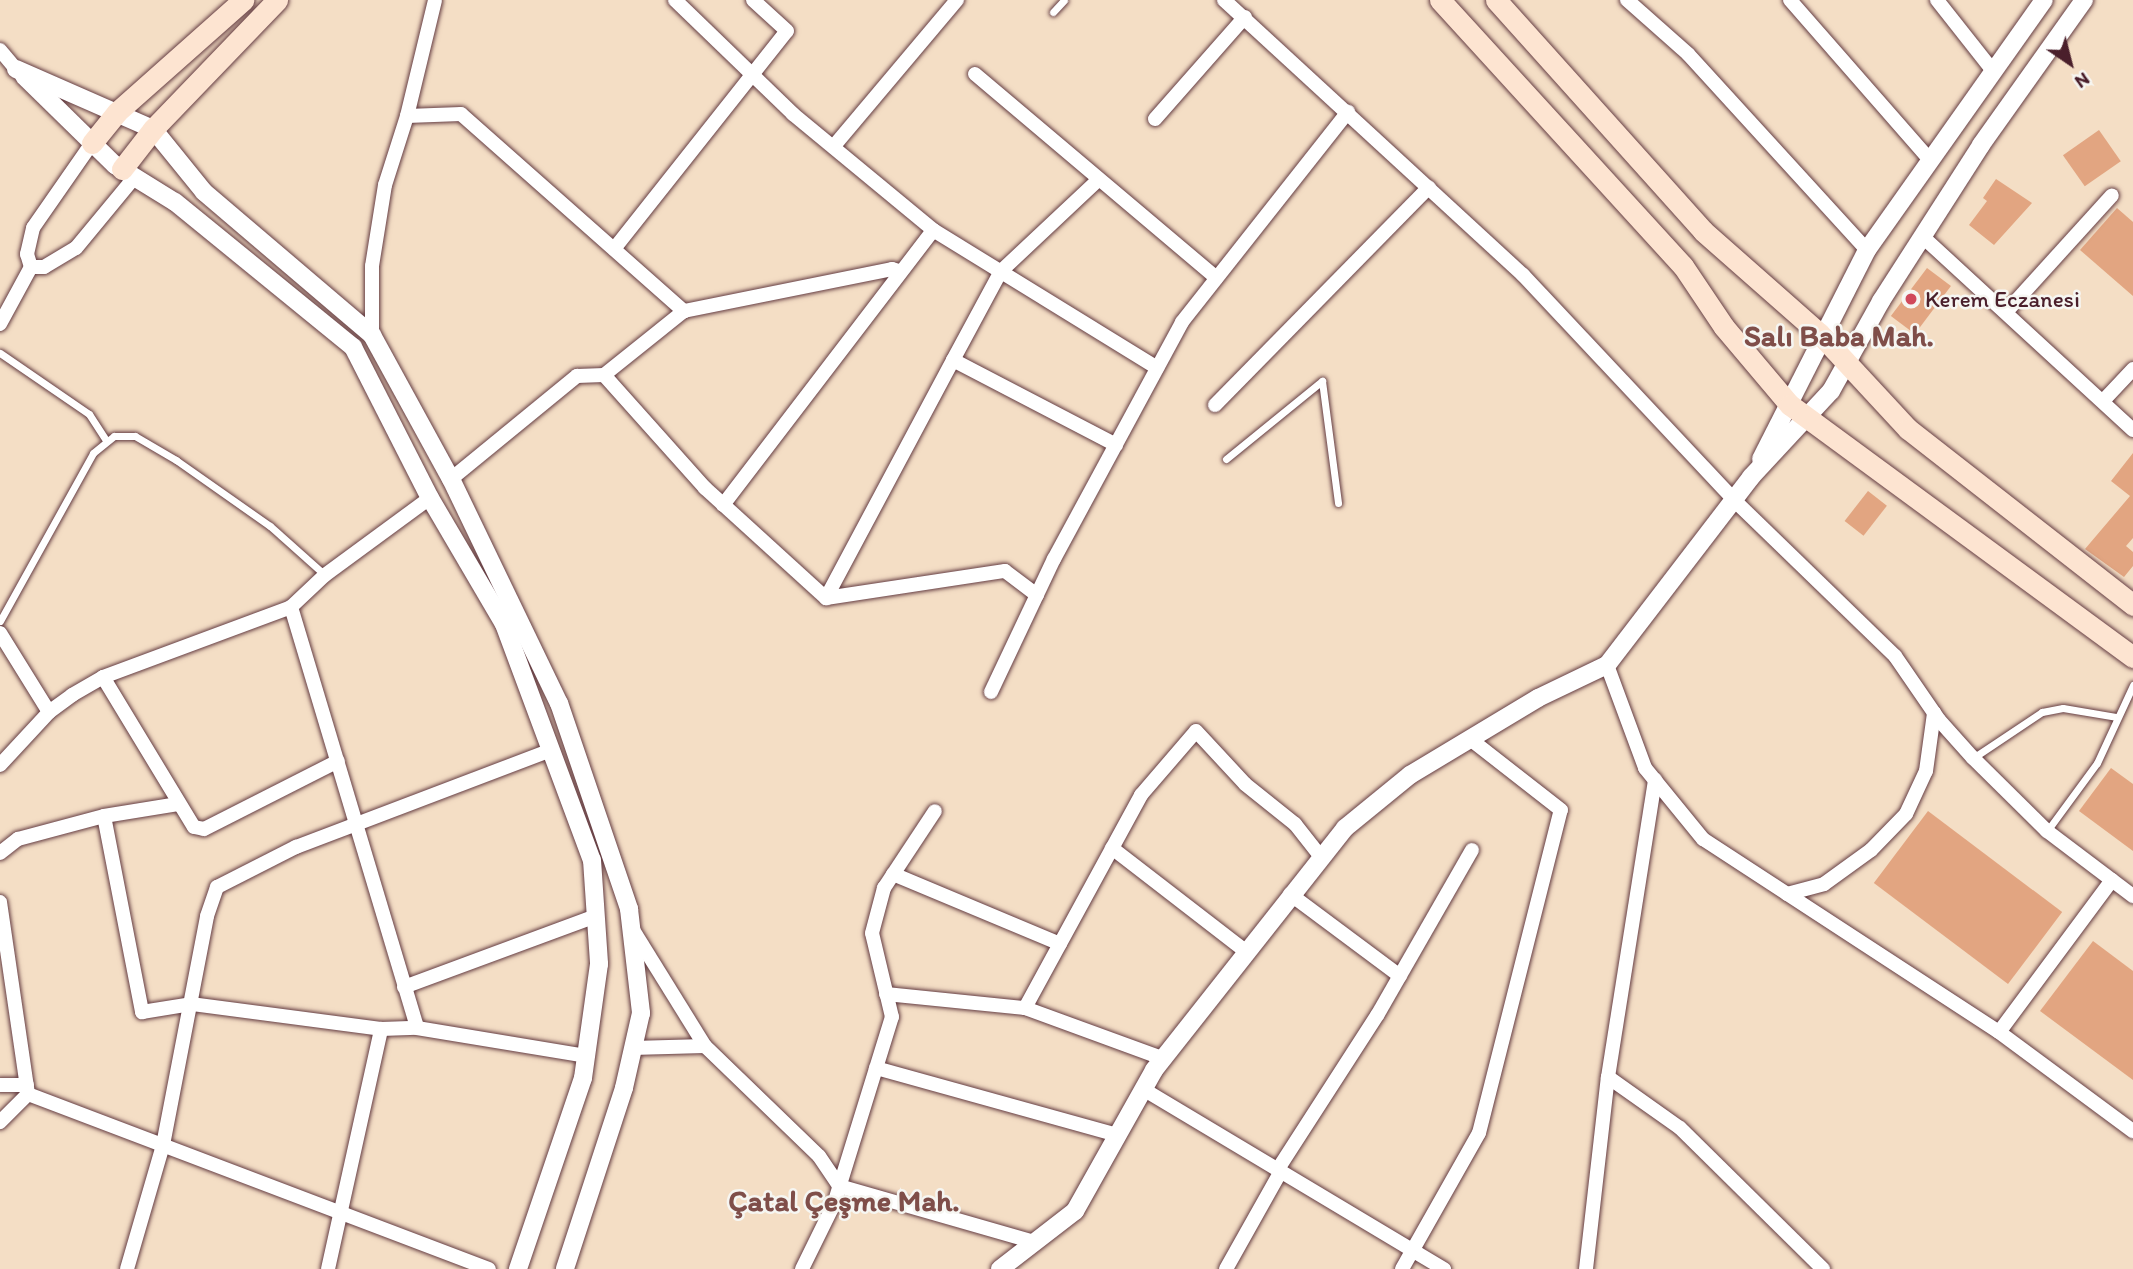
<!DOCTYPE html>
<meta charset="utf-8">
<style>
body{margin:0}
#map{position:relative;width:2133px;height:1269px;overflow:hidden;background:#f4dec5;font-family:Itim,sans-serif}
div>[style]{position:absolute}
.building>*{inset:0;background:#e2a581;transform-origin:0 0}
.roads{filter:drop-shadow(0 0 2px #643c42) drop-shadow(0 0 2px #643c42)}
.service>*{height:7px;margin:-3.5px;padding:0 3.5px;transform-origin:3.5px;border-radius:3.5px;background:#fff}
.minor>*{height:14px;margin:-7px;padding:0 7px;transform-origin:7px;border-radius:7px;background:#fff}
.tertiary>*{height:18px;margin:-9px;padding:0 9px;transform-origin:9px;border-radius:9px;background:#fff}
.secondary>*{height:21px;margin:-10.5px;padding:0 10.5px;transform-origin:10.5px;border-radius:10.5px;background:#fde4d1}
.dots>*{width:19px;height:19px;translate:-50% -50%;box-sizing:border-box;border:4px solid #f6f6f2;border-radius:50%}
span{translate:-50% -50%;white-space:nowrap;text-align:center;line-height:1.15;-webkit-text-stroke:5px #f6f6f2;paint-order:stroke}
.poi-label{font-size:23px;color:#4a1f2b}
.left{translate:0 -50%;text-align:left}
.district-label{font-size:30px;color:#7f4e49;font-weight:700}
.north{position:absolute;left:2035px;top:28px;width:70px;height:70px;-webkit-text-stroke:5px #f6f6f2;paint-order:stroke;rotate:145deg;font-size:19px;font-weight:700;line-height:28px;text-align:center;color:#4a1f2b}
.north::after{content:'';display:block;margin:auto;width:24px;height:32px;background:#4a1f2b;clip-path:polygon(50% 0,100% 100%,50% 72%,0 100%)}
</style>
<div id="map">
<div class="building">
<i style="left:2099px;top:130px;width:38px;height:44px;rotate:55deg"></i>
<i style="clip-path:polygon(1996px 179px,2032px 203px,1994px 245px,1969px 225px,1987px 201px,1983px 198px)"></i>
<i style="clip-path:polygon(2117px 208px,2133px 222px,2133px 296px,2080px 250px)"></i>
<i style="left:1927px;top:268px;width:30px;height:60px;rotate:37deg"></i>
<i style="clip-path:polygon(2133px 453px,2133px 538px,2126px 546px,2133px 552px,2133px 566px,2124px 577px,2085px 549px,2130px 496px,2111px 481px)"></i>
<i style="left:1868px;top:491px;width:24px;height:38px;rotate:38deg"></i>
<i style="clip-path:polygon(2111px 768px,2133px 784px,2133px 851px,2079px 811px)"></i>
<i style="left:1928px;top:811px;width:168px;height:90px;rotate:37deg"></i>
<i style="clip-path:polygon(2093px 941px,2133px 971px,2133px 1080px,2040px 1011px)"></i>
</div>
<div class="roads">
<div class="service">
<i style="left:1053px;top:12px;width:16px;rotate:-47deg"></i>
<i style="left:0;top:353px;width:108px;rotate:34.4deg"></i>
<i style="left:89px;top:414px;width:31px;rotate:57deg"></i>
<i style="left:1226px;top:459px;width:124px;rotate:-39.1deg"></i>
<i style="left:1322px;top:381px;width:123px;rotate:82.5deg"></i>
<i style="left:0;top:621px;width:192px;rotate:-61deg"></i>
<i style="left:93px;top:453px;width:27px;rotate:-39deg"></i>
<i style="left:114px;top:436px;width:21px"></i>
<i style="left:135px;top:436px;width:48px;rotate:30.3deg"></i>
<i style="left:176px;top:460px;width:115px;rotate:35.1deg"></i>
<i style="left:270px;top:526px;width:74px;rotate:41.7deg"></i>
<i style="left:1973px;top:758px;width:83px;rotate:-33.7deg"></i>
<i style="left:2042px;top:712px;width:21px;rotate:-11deg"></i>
<i style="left:2063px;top:708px;width:55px;rotate:9.5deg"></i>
<i style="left:2047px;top:831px;width:84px;rotate:-53.7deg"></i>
<i style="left:2097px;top:763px;width:86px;rotate:-65.2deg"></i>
</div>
<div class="minor">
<i style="left:675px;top:0;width:164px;rotate:44deg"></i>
<i style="left:793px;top:114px;width:182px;rotate:39.6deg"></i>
<i style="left:933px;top:230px;width:263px;rotate:31.6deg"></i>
<i style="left:1224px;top:0;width:406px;rotate:42.6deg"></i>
<i style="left:1523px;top:275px;width:308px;rotate:46.8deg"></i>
<i style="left:1734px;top:500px;width:224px;rotate:44.1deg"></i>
<i style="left:1895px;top:656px;width:78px;rotate:55.5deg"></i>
<i style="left:1939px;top:720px;width:51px;rotate:48.2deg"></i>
<i style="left:1973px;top:758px;width:104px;rotate:44.6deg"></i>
<i style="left:2047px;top:831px;width:108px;rotate:37.1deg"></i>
<i style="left:1627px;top:0;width:81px;rotate:41.5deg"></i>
<i style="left:1688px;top:54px;width:265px;rotate:47.6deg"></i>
<i style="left:1790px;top:0;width:213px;rotate:48.8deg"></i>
<i style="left:1937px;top:0;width:90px;rotate:51.7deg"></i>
<i style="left:0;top:50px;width:25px;rotate:50deg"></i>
<i style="left:975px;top:74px;width:316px;rotate:40.2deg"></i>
<i style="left:407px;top:116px;width:54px;rotate:-2.1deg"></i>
<i style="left:461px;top:114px;width:298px;rotate:41.5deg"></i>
<i style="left:684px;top:311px;width:212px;rotate:-11.4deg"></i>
<i style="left:892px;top:269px;width:9px;rotate:18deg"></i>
<i style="left:1155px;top:119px;width:136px;rotate:-48.6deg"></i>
<i style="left:92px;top:143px;width:103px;rotate:124.8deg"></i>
<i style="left:33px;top:228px;width:27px;rotate:103deg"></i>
<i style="left:27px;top:254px;width:14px;rotate:73deg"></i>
<i style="left:31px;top:267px;width:13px"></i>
<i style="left:44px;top:267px;width:37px;rotate:-31deg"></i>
<i style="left:76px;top:248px;width:91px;rotate:-50.4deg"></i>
<i style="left:834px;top:146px;width:191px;rotate:-49.9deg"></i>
<i style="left:1097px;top:181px;width:132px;rotate:136.8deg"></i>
<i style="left:1001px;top:271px;width:101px;rotate:118.3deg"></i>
<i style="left:953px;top:360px;width:184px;rotate:27.5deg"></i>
<i style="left:1923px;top:237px;width:285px;rotate:42.6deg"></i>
<i style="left:614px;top:249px;width:278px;rotate:-51.6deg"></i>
<i style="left:787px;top:31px;width:46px;rotate:-137.6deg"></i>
<i style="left:2007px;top:311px;width:156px;rotate:-47.8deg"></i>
<i style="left:0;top:324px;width:65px;rotate:-61.5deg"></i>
<i style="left:372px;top:335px;width:69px;rotate:-90deg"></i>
<i style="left:372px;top:266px;width:82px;rotate:-80.9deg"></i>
<i style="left:385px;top:185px;width:72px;rotate:-72.3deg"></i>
<i style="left:407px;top:116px;width:119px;rotate:-76.4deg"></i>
<i style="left:604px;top:375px;width:102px;rotate:-38.7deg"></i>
<i style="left:2103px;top:401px;width:44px;rotate:-46.8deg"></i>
<i style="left:1215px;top:405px;width:305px;rotate:-45.5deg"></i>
<i style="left:451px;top:479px;width:163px;rotate:-39.3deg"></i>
<i style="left:577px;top:376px;width:27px;rotate:-2deg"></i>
<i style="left:604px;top:375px;width:152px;rotate:48.2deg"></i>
<i style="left:705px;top:488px;width:164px;rotate:42.3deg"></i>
<i style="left:826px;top:598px;width:181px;rotate:-8.6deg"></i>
<i style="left:1005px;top:571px;width:40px;rotate:37deg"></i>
<i style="left:723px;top:505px;width:346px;rotate:-52.6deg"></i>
<i style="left:826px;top:598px;width:270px;rotate:-61.9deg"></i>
<i style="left:291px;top:607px;width:439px;rotate:73.3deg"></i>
<i style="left:417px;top:1028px;width:171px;rotate:9.4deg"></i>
<i style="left:0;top:633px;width:93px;rotate:58.2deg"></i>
<i style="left:1607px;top:665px;width:110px;rotate:69.7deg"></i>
<i style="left:1645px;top:768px;width:92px;rotate:50.8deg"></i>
<i style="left:1703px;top:839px;width:353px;rotate:33.1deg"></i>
<i style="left:103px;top:677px;width:175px;rotate:58.8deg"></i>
<i style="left:194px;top:827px;width:10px;rotate:11deg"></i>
<i style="left:204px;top:829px;width:150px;rotate:-26.9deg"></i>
<i style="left:991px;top:692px;width:147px;rotate:-64.7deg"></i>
<i style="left:1054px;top:559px;width:269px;rotate:-61.6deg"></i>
<i style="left:1182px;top:322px;width:268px;rotate:-51.7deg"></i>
<i style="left:0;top:765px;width:72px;rotate:-47.2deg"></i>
<i style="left:49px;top:712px;width:29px;rotate:-36deg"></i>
<i style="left:72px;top:695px;width:36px;rotate:-30deg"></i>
<i style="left:103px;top:677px;width:201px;rotate:-20.4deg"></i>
<i style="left:291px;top:607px;width:47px;rotate:-43.3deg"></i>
<i style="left:325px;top:575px;width:130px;rotate:-36.3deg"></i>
<i style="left:104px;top:816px;width:200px;rotate:79deg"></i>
<i style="left:142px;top:1012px;width:51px;rotate:-9.1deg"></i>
<i style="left:192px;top:1004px;width:191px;rotate:7.5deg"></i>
<i style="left:1112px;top:848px;width:167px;rotate:37.7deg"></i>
<i style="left:0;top:853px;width:23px;rotate:-38deg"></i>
<i style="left:18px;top:839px;width:89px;rotate:-15deg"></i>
<i style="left:104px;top:816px;width:75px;rotate:-9.2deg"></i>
<i style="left:893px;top:874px;width:181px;rotate:22.7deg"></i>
<i style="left:2112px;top:880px;width:189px;rotate:126.6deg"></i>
<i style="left:1999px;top:1032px;width:167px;rotate:36.5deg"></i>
<i style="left:1290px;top:894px;width:137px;rotate:36.7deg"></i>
<i style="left:1787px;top:894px;width:38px;rotate:-15deg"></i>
<i style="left:1824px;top:884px;width:58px;rotate:-35.9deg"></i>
<i style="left:1871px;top:850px;width:50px;rotate:-45.8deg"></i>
<i style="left:1906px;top:814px;width:47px;rotate:-65.1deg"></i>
<i style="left:1926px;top:771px;width:59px;rotate:-82.1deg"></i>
<i style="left:0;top:902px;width:194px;rotate:81.7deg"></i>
<i style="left:28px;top:1094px;width:40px;rotate:135deg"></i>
<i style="left:633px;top:930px;width:137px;rotate:58.2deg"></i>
<i style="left:705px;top:1046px;width:158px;rotate:44deg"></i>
<i style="left:819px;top:1156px;width:36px;rotate:56deg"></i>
<i style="left:839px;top:1186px;width:203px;rotate:16deg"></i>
<i style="left:404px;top:987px;width:205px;rotate:-20.3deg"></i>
<i style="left:886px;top:994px;width:140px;rotate:5.8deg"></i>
<i style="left:1025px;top:1008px;width:146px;rotate:20.1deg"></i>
<i style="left:1025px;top:1008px;width:243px;rotate:-61.4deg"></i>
<i style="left:1141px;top:795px;width:84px;rotate:-49.3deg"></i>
<i style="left:1196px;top:731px;width:72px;rotate:47.2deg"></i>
<i style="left:1245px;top:784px;width:64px;rotate:38.7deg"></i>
<i style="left:1295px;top:824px;width:42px;rotate:51.8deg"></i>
<i style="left:632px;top:1048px;width:73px;rotate:-1.6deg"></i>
<i style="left:876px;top:1068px;width:251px;rotate:15.5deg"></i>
<i style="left:1608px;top:1077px;width:88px;rotate:35.3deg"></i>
<i style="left:1680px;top:1128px;width:201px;rotate:44.6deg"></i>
<i style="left:0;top:1085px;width:27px"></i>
<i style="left:1143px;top:1089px;width:351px;rotate:30.9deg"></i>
<i style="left:28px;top:1094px;width:493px;rotate:20.8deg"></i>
<i style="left:1278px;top:1169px;width:184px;rotate:-57.2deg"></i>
<i style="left:1378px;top:1014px;width:189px;rotate:-60.2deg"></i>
<i style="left:127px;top:1269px;width:129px;rotate:-73.8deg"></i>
<i style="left:163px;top:1145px;width:233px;rotate:-79.1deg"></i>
<i style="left:207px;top:916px;width:31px;rotate:-71deg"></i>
<i style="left:217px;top:887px;width:89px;rotate:-26.9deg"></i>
<i style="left:296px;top:847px;width:273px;rotate:-20.8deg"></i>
<i style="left:328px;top:1269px;width:246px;rotate:-77.5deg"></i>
<i style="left:381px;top:1029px;width:36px;rotate:-2deg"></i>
<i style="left:802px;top:1269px;width:72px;rotate:-63.8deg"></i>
<i style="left:834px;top:1204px;width:196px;rotate:-72.8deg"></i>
<i style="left:892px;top:1017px;width:86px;rotate:-103.4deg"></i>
<i style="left:872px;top:933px;width:47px;rotate:-75.1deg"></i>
<i style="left:884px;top:888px;width:92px;rotate:-56.5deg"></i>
<i style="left:1226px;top:1269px;width:112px;rotate:-60.7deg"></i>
<i style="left:1402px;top:1269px;width:156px;rotate:-60.5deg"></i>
<i style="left:1479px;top:1133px;width:333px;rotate:-75.8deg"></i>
<i style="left:1561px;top:810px;width:115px;rotate:-142deg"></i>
<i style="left:1586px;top:1269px;width:193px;rotate:-83.5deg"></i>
<i style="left:1608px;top:1077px;width:301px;rotate:-81deg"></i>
</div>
<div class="tertiary">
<i style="left:16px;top:69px;width:150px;rotate:23.7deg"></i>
<i style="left:153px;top:129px;width:81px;rotate:51deg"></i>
<i style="left:204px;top:192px;width:221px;rotate:40.4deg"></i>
<i style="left:372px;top:335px;width:164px;rotate:61.3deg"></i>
<i style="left:451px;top:479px;width:249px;rotate:64.3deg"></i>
<i style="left:559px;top:703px;width:218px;rotate:71.2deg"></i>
<i style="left:629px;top:909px;width:105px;rotate:83.4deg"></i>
<i style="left:641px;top:1013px;width:77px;rotate:102.8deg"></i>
<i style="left:624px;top:1088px;width:190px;rotate:108.1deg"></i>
<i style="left:24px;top:76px;width:127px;rotate:44.4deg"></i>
<i style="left:115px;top:165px;width:70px;rotate:31.7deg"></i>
<i style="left:175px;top:202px;width:230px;rotate:39.2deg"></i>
<i style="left:353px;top:347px;width:169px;rotate:63deg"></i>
<i style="left:430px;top:498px;width:146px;rotate:59.6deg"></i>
<i style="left:504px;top:624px;width:252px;rotate:69.6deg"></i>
<i style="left:592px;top:860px;width:104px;rotate:86.1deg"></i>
<i style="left:599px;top:964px;width:115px;rotate:98deg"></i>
<i style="left:583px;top:1078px;width:202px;rotate:108.8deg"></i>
<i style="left:1761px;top:459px;width:234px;rotate:-63.1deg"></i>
<i style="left:1867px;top:250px;width:306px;rotate:-54.7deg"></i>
<i style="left:1000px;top:1269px;width:95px;rotate:-37.7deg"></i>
<i style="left:1075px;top:1211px;width:162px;rotate:-60.7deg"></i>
<i style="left:1154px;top:1070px;width:308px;rotate:-51.7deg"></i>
<i style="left:1345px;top:828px;width:84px;rotate:-39.2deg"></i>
<i style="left:1410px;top:775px;width:149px;rotate:-31deg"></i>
<i style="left:1538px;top:698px;width:76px;rotate:-25.6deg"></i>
<i style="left:1607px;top:665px;width:237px;rotate:-52.5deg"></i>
<i style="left:1751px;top:477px;width:117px;rotate:-47.1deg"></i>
<i style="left:1831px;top:391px;width:103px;rotate:-60.9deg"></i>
<i style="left:1881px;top:301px;width:185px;rotate:-57.3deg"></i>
<i style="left:1981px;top:145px;width:178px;rotate:-54.6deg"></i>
</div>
<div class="secondary">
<i style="left:1440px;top:0;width:360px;rotate:47.6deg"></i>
<i style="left:1683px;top:266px;width:73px;rotate:56.1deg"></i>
<i style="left:1724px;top:327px;width:102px;rotate:49.8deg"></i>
<i style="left:1790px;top:405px;width:426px;rotate:36.3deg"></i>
<i style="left:1496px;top:0;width:310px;rotate:48.1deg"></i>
<i style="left:1703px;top:231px;width:156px;rotate:41.4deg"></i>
<i style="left:1820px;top:334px;width:129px;rotate:47.2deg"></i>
<i style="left:1908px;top:429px;width:286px;rotate:38deg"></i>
<i style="left:92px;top:143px;width:40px;rotate:-51deg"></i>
<i style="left:117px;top:112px;width:169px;rotate:-41.6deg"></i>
<i style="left:122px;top:169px;width:51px;rotate:-52.2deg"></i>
<i style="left:153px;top:129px;width:179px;rotate:-46.1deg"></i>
</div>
</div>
<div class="dots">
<i style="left:1911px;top:299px;background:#d1495b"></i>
</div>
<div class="poi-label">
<span class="left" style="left:1925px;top:299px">Kerem Eczanesi</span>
</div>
<div class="district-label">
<span style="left:1839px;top:336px">Salı Baba Mah.</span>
<span style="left:844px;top:1201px">Çatal Çeşme Mah.</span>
</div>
<div class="north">N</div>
</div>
